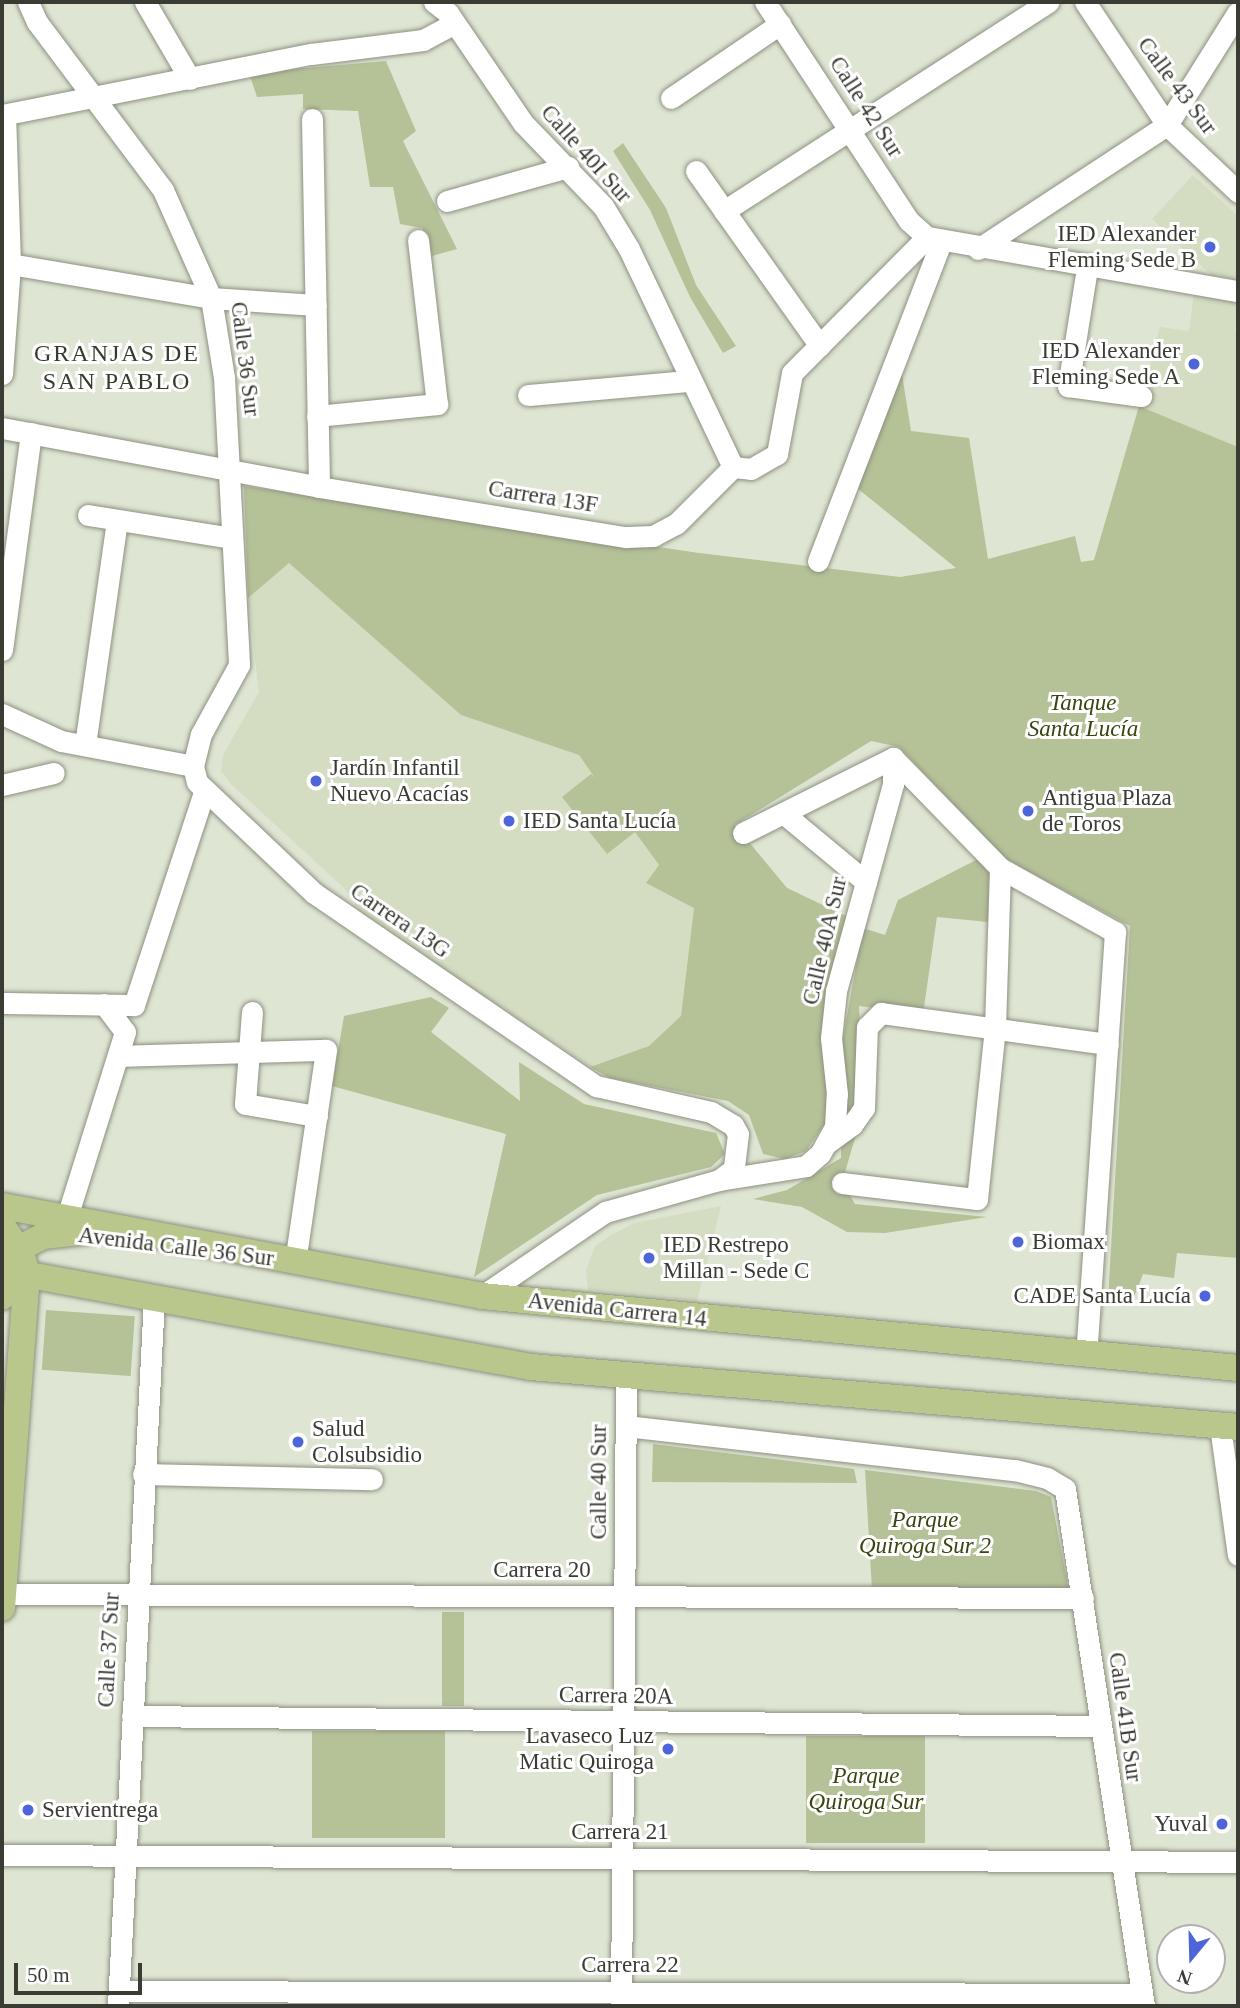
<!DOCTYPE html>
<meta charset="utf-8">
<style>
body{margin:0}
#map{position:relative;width:1240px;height:2008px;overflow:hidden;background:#dfe5d3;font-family:"Times New Roman",serif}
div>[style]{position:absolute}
.built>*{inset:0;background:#d4dcc2}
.green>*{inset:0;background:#b5c197;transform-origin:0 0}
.roads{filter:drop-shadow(0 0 2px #8c9180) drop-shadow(0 0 2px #8c9180)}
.minor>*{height:21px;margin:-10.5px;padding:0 10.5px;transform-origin:10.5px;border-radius:10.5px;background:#fff}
.major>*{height:26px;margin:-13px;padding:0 13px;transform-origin:13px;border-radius:13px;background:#b9c78d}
.dots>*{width:19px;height:19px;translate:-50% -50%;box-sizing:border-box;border:4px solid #fff;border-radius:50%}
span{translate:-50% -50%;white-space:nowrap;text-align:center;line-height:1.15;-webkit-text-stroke:6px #fff;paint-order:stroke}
.street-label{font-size:23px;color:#3a3c34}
.poi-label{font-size:23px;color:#3a3c34}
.right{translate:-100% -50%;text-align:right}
.left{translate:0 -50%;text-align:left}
.park-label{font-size:23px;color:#39440e;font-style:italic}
.neighbourhood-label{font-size:24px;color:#373b2d;letter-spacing:2px}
.frame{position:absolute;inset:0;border:4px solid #3a3c34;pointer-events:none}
.north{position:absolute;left:1156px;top:1924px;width:70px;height:70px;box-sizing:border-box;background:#fff;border:2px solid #b0b1ae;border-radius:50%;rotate:199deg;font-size:19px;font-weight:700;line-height:28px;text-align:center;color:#3a3c34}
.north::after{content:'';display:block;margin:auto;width:24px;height:32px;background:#4e65da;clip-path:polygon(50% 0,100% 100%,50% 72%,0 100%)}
.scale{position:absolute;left:14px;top:1963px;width:128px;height:32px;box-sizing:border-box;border:4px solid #3a3c34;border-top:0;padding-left:9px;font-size:21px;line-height:24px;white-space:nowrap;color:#3a3c34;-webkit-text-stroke:5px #fff;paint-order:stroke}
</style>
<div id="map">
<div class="built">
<i style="clip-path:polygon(1193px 175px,1238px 216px,1238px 278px,1211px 275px,1152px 219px)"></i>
<i style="clip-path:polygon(1194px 292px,1238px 303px,1235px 330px,1238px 332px,1238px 447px,1139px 406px,1160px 327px,1189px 331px)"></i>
<i style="clip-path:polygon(289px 563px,461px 715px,579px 755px,659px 865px,646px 883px,694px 907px,681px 1016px,666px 1034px,649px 1046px,590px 1067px,361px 913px,344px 888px,231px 784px,221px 771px,223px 755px,259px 692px,248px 598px)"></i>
<i style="clip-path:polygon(721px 1206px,697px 1301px,588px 1290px,586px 1270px,595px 1246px,613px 1234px,634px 1223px)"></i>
</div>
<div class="green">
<i style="clip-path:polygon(386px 61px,416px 131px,403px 141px,457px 249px,432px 256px,422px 228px,400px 224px,393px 187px,370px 187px,358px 111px,303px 109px,303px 94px,257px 97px,249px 73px)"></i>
<i style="clip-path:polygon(623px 143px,666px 208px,696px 285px,736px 346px,723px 353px,690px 297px,650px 210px,613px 151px)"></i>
<i style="clip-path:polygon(902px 374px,911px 431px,969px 438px,988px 559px,1075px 536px,1081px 562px,1094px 560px,1139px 406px,1238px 447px,1238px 1258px,1177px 1253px,1174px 1278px,1143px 1274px,1133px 1300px,1108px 1299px,1130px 926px,1006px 859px,899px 747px,871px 741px,735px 825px,787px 888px,846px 916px,830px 1116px,806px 1151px,785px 1159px,763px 1154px,749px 1115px,728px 1101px,610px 1078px,590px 1067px,649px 1046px,681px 1016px,694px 908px,646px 883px,659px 865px,635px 832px,607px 854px,562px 797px,591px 774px,595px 778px,579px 755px,461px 715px,289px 563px,248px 598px,244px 486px,699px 553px,900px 577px,956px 568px,857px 488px)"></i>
<i style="clip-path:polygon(978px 859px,989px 871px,988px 922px,937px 917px,923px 1014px,859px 1006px,864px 1108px,842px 1182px,855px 1204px,987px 1217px,885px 1233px,847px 1232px,802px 1207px,753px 1199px,787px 1190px,841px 1158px,841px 1049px,863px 928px,885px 935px,898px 900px)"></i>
<i style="clip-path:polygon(431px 997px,449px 1008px,431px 1032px,520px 1101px,519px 1062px,584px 1104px,716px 1133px,725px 1154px,711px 1167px,597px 1195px,474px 1277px,506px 1134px,332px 1086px,344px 1016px)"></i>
<i style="left:46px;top:1310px;width:89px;height:60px;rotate:4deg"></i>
<i style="clip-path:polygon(653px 1444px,854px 1469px,857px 1483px,652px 1482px)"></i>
<i style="clip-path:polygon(865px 1470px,1036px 1491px,1051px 1497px,1069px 1591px,872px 1590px)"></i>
<i style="left:442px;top:1612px;width:22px;height:94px"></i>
<i style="left:312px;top:1731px;width:133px;height:107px"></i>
<i style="left:806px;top:1736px;width:119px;height:107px"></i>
</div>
<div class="roads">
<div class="minor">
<i style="left:28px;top:2px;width:22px;rotate:66deg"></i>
<i style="left:37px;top:22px;width:210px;rotate:53.1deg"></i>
<i style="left:163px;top:190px;width:118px;rotate:66deg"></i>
<i style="left:211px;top:298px;width:80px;rotate:80.7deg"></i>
<i style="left:224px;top:377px;width:288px;rotate:87deg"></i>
<i style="left:239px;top:665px;width:79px;rotate:118.8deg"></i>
<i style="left:201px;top:734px;width:33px;rotate:104deg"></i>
<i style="left:193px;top:766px;width:16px;rotate:76deg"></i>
<i style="left:197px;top:782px;width:161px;rotate:43.5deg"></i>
<i style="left:314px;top:893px;width:342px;rotate:34.4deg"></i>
<i style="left:596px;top:1086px;width:118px;rotate:12.7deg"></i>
<i style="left:711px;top:1112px;width:26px;rotate:31deg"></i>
<i style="left:733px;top:1125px;width:10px;rotate:61deg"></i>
<i style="left:738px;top:1134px;width:35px;rotate:97deg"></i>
<i style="left:734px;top:1169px;width:19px;rotate:144deg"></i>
<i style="left:719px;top:1180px;width:118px;rotate:164.3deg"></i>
<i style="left:605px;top:1212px;width:149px;rotate:145.7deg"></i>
<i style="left:145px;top:2px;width:89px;rotate:59.7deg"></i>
<i style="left:434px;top:2px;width:18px;rotate:38deg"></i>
<i style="left:448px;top:13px;width:133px;rotate:55.7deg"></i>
<i style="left:523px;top:123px;width:115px;rotate:46.1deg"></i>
<i style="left:603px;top:206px;width:50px;rotate:58.8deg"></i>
<i style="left:629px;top:249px;width:242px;rotate:64.5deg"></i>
<i style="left:765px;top:2px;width:262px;rotate:56.7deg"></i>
<i style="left:909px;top:221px;width:24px;rotate:42deg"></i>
<i style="left:927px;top:237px;width:316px;rotate:9.9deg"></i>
<i style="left:1085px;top:2px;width:148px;rotate:56.3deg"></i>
<i style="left:1167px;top:125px;width:98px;rotate:43.3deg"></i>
<i style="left:671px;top:98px;width:132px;rotate:-34.2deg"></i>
<i style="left:2px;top:115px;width:315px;rotate:-11.2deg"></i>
<i style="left:311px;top:54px;width:113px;rotate:-7.1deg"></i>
<i style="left:423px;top:40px;width:34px;rotate:-28deg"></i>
<i style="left:312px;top:119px;width:368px;rotate:88.9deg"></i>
<i style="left:696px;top:171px;width:214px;rotate:54.7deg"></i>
<i style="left:447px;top:201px;width:126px;rotate:-15.7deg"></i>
<i style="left:724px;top:211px;width:386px;rotate:-32.8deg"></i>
<i style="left:978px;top:249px;width:226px;rotate:-33.3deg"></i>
<i style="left:1167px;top:125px;width:133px;rotate:-57.9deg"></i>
<i style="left:10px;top:264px;width:204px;rotate:9.6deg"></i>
<i style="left:211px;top:298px;width:105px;rotate:3.8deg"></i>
<i style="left:1087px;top:268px;width:120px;rotate:99.1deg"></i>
<i style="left:1068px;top:386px;width:74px;rotate:7.8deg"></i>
<i style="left:2px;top:374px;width:110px;rotate:-85.8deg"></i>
<i style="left:10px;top:264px;width:148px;rotate:-91.9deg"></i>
<i style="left:528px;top:395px;width:161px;rotate:-5deg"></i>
<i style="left:317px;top:416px;width:121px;rotate:-5.7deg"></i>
<i style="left:437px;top:404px;width:165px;rotate:-96.6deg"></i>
<i style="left:2px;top:428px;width:322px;rotate:10.5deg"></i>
<i style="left:319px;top:487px;width:311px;rotate:9.3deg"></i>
<i style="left:626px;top:537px;width:27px;rotate:-2deg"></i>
<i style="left:653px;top:536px;width:26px;rotate:-28deg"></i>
<i style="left:676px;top:524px;width:81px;rotate:-45deg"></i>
<i style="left:733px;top:467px;width:18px;rotate:6deg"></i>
<i style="left:751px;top:469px;width:30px;rotate:-30deg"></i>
<i style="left:777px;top:454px;width:82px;rotate:-79.5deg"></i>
<i style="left:792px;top:373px;width:192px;rotate:-45.2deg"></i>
<i style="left:88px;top:515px;width:145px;rotate:9.1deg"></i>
<i style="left:818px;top:561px;width:342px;rotate:-68.9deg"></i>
<i style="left:2px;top:650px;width:219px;rotate:-82.4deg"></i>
<i style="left:2px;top:714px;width:65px;rotate:24.6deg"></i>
<i style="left:61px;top:741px;width:134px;rotate:10.7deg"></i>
<i style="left:85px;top:745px;width:226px;rotate:-81.9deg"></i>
<i style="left:893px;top:758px;width:153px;rotate:45.8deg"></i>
<i style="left:1000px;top:868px;width:132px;rotate:29.1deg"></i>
<i style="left:1115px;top:932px;width:421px;rotate:93.9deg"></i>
<i style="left:2px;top:785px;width:53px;rotate:-13deg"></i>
<i style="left:783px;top:813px;width:108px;rotate:39.7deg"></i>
<i style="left:743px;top:833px;width:168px;rotate:-26.6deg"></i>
<i style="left:2px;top:1003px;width:132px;rotate:0.9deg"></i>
<i style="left:134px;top:1005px;width:224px;rotate:-71.8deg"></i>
<i style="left:252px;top:1012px;width:92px;rotate:94.4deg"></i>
<i style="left:245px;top:1104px;width:73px;rotate:9.5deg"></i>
<i style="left:118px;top:1056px;width:208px;rotate:-1.7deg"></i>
<i style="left:326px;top:1050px;width:214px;rotate:98.3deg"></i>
<i style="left:827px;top:1143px;width:31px;rotate:-36deg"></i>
<i style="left:852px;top:1125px;width:21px;rotate:-55deg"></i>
<i style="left:864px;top:1108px;width:81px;rotate:-87.9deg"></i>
<i style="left:867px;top:1027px;width:20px;rotate:-45deg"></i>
<i style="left:881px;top:1013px;width:229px;rotate:7.8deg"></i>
<i style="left:719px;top:1180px;width:88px;rotate:-9.1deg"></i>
<i style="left:806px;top:1166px;width:18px;rotate:-41deg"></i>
<i style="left:820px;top:1154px;width:31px;rotate:-61deg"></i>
<i style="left:835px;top:1127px;width:33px;rotate:-87deg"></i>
<i style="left:837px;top:1094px;width:56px;rotate:-96.1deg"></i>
<i style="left:831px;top:1038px;width:47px;rotate:-83.9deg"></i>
<i style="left:836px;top:991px;width:215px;rotate:-74.6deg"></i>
<i style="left:893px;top:784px;width:26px;rotate:-90deg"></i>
<i style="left:842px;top:1183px;width:136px;rotate:6.8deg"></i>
<i style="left:977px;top:1199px;width:172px;rotate:-84deg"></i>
<i style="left:995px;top:1028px;width:160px;rotate:-88.2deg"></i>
<i style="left:67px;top:1217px;width:194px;rotate:-72.6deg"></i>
<i style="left:125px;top:1032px;width:35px;rotate:-127deg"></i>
<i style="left:626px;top:1426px;width:391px;rotate:6.5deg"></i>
<i style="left:1015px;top:1470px;width:33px;rotate:14deg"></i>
<i style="left:1047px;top:1478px;width:21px;rotate:31deg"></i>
<i style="left:1065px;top:1489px;width:523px;rotate:81.31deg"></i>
<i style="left:1220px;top:1426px;width:130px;rotate:82.1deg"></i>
<i style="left:143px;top:1474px;width:229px;rotate:1.3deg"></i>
<i style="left:2px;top:1594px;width:1081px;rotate:0.21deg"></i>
<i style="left:132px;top:1716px;width:968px;rotate:0.59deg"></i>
<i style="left:2px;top:1855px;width:1236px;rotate:0.32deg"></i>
<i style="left:119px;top:1991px;width:1023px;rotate:0.17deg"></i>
<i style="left:118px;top:2006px;width:710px;rotate:-87.09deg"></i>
<i style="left:621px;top:2006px;width:628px;rotate:-89.54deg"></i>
</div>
<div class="major">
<i style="left:2px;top:1206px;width:488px;rotate:10.6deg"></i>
<i style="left:482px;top:1296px;width:759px;rotate:5.44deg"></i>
<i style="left:2px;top:1225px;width:37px;rotate:57deg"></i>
<i style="left:22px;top:1256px;width:20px;rotate:75deg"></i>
<i style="left:27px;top:1275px;width:334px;rotate:94.3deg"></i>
<i style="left:2px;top:1270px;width:538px;rotate:10.39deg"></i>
<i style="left:531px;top:1367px;width:710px;rotate:4.85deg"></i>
<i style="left:2px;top:1297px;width:26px;rotate:-86deg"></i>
<i style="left:4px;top:1271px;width:26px;rotate:-58deg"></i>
<i style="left:18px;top:1249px;width:28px;rotate:-27deg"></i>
<i style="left:43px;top:1236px;width:46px;rotate:-6.2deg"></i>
</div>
</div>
<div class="dots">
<i style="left:1210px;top:247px;background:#4e65da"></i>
<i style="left:1194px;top:364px;background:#4e65da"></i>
<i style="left:316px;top:781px;background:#4e65da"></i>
<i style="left:1028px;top:811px;background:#4e65da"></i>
<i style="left:509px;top:821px;background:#4e65da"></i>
<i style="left:1018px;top:1242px;background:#4e65da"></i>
<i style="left:649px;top:1258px;background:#4e65da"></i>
<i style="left:1205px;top:1296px;background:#4e65da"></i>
<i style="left:298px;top:1442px;background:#4e65da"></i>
<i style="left:668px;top:1749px;background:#4e65da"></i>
<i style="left:28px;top:1810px;background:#4e65da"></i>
<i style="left:1222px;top:1824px;background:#4e65da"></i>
</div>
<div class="street-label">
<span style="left:1177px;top:86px;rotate:53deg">Calle 43 Sur</span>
<span style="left:866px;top:107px;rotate:57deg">Calle 42 Sur</span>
<span style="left:586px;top:154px;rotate:48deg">Calle 40I Sur</span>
<span style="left:245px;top:359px;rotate:83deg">Calle 36 Sur</span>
<span style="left:543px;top:497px;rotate:9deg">Carrera 13F</span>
<span style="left:400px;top:921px;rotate:34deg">Carrera 13G</span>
<span style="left:825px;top:941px;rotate:-77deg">Calle 40A Sur</span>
<span style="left:176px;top:1247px;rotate:7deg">Avenida Calle 36 Sur</span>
<span style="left:617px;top:1310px;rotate:6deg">Avenida Carrera 14</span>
<span style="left:599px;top:1482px;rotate:-90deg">Calle 40 Sur</span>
<span style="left:542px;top:1570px">Carrera 20</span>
<span style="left:109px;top:1650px;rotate:-87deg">Calle 37 Sur</span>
<span style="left:616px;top:1696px;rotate:1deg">Carrera 20A</span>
<span style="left:1125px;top:1717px;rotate:82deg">Calle 41B Sur</span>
<span style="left:620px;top:1832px">Carrera 21</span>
<span style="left:630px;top:1965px">Carrera 22</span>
</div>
<div class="poi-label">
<span class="right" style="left:1196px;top:247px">IED Alexander<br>Fleming Sede B</span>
<span class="right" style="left:1180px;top:364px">IED Alexander<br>Fleming Sede A</span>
<span class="left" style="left:330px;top:781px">Jardín Infantil<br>Nuevo Acacías</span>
<span class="left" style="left:1042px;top:811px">Antigua Plaza<br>de Toros</span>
<span class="left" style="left:523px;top:821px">IED Santa Lucía</span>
<span class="left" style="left:1032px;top:1242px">Biomax</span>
<span class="left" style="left:663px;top:1258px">IED Restrepo<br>Millan - Sede C</span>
<span class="right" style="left:1191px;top:1296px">CADE Santa Lucía</span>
<span class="left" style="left:312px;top:1442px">Salud<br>Colsubsidio</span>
<span class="right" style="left:654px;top:1749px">Lavaseco Luz<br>Matic Quiroga</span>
<span class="left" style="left:42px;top:1810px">Servientrega</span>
<span class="right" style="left:1208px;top:1824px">Yuval</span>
</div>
<div class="park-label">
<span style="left:1083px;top:716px">Tanque<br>Santa Lucía</span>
<span style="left:925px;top:1533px">Parque<br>Quiroga Sur 2</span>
<span style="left:866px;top:1789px">Parque<br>Quiroga Sur</span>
</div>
<div class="neighbourhood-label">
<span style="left:117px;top:368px">GRANJAS DE<br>SAN PABLO</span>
</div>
<div class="frame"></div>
<div class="north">N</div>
<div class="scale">50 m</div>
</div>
